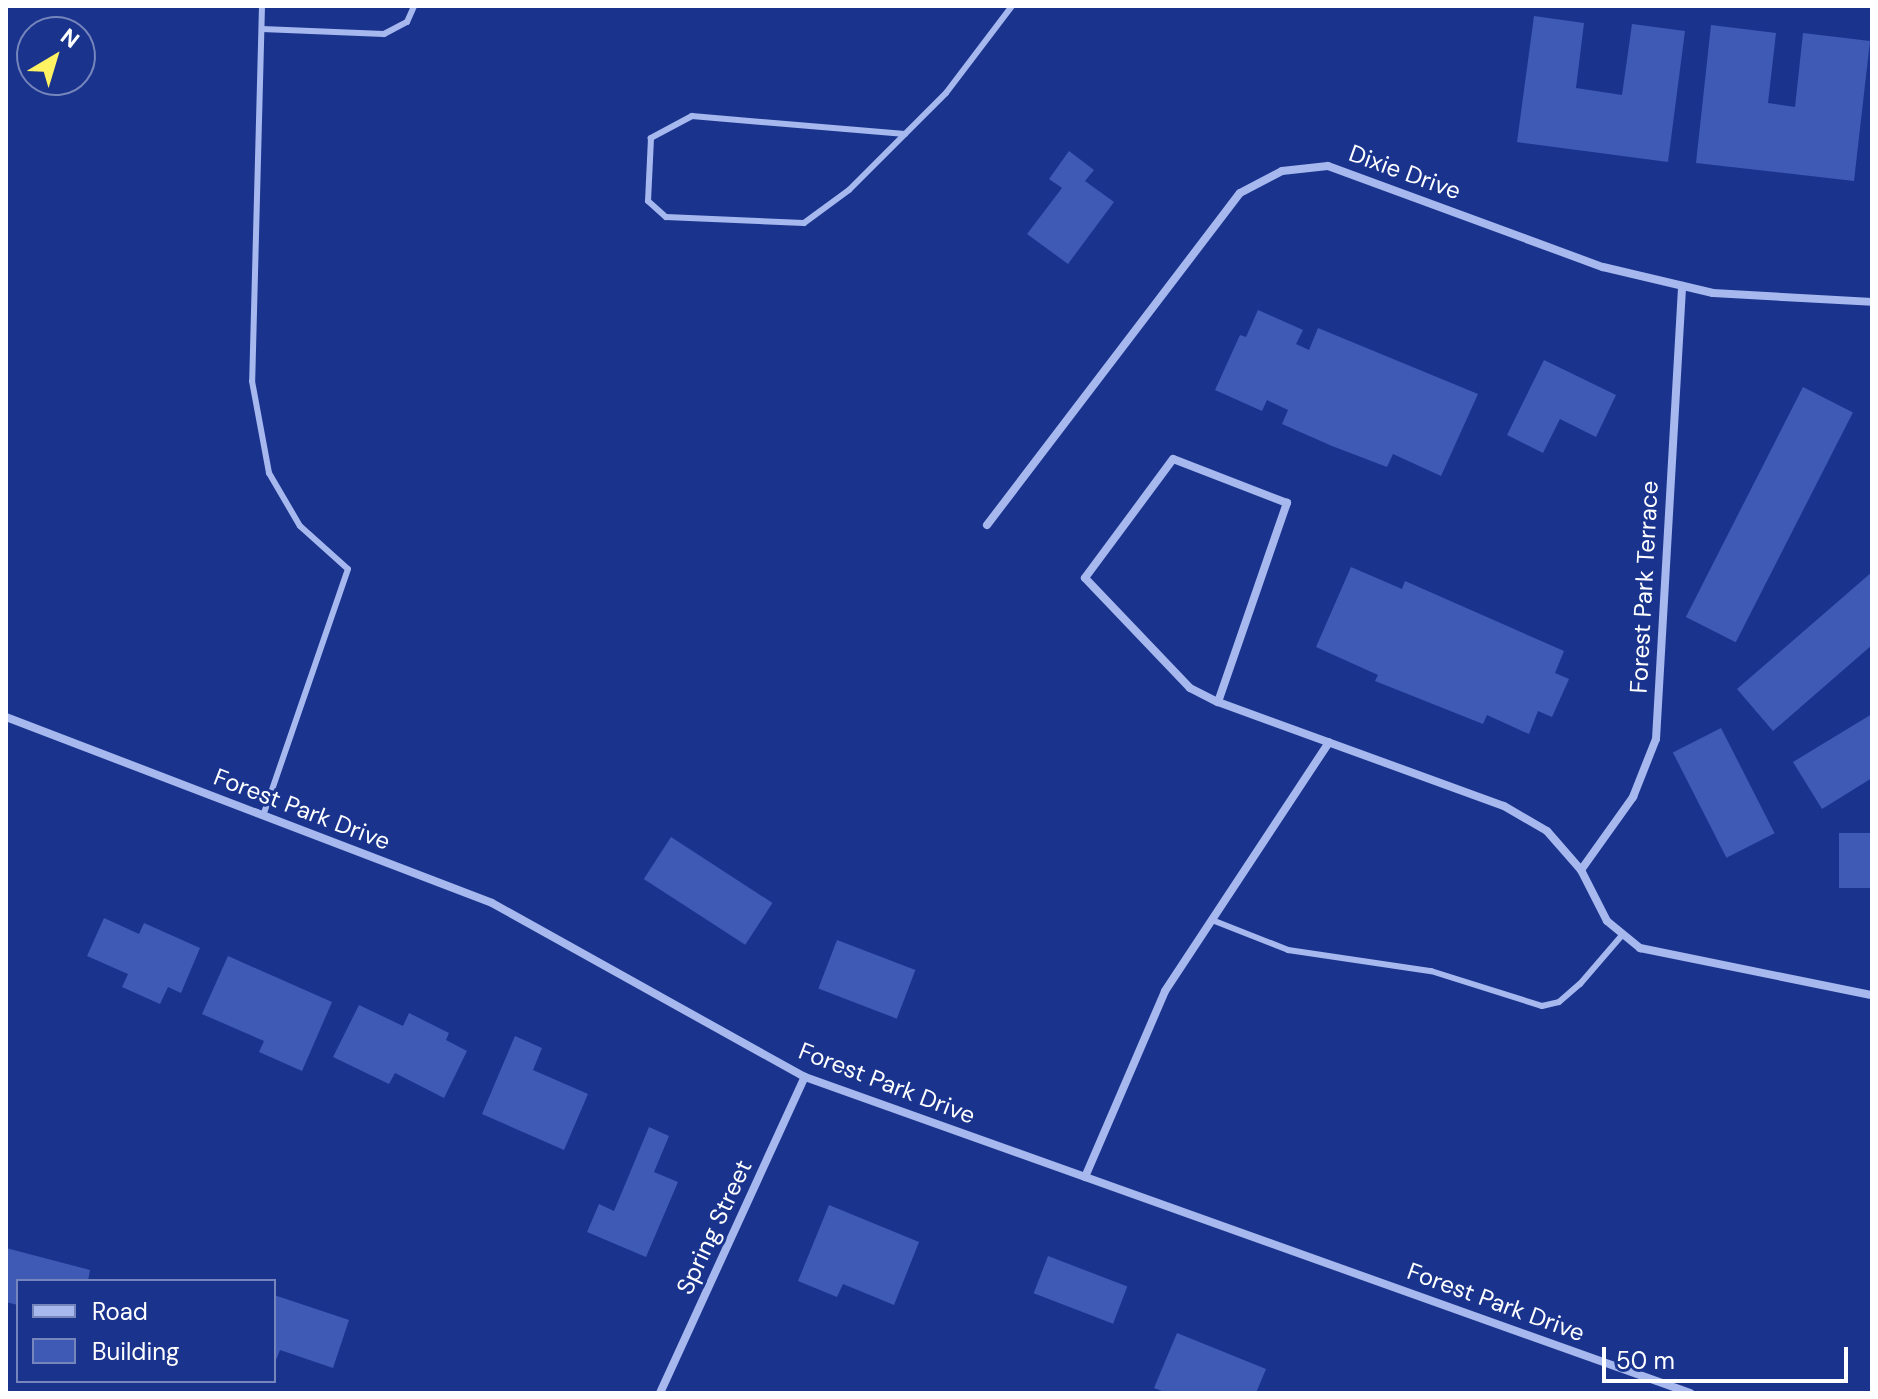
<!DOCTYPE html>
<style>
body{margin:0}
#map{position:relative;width:1878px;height:1399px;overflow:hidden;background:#1a348e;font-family:"DM Sans",sans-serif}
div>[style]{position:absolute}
.building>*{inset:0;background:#3e5ab4;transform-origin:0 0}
.service>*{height:6px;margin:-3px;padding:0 3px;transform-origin:3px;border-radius:3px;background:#a6b8ee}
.minor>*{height:8px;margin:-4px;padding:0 4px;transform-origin:4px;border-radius:4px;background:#a6b8ee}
span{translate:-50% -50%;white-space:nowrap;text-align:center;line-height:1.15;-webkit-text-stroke:6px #1a348e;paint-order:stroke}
.street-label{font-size:24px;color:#fff}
.frame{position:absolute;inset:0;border:8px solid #fff;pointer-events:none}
.legend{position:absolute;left:16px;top:1279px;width:260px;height:104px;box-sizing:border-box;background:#1a348e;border:2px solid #7685bb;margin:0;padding:10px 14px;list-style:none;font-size:24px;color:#fff}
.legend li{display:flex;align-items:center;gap:16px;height:40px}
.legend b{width:40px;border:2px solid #7685bb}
.north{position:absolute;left:16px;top:16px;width:80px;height:80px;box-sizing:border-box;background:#1a348e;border:2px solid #7685bb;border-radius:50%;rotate:38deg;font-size:22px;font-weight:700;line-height:32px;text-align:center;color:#fff}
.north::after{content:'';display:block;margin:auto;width:28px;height:36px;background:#fff263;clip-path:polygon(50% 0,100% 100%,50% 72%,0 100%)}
.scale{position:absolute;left:1602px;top:1347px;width:246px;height:36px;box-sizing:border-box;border:4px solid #fff;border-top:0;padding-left:10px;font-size:24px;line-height:28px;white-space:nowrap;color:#fff;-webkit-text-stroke:6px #1a348e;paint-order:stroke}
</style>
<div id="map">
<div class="building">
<i style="clip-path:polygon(1534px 16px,1584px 23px,1576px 88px,1622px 95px,1632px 24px,1685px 31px,1668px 162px,1517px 142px)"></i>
<i style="clip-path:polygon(1711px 25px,1776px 33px,1768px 103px,1795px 107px,1803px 33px,1870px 41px,1854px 181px,1696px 163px)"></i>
<i style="clip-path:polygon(1069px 151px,1094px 170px,1085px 181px,1114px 202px,1068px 264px,1027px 234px,1062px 188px,1049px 179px)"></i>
<i style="clip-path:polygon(1258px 310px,1303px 330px,1296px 344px,1309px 350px,1318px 328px,1478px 394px,1441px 476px,1393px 454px,1387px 467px,1332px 446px,1282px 424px,1288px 410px,1267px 400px,1262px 411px,1215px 390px,1240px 335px,1246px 337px)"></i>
<i style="clip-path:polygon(1544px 360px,1616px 395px,1596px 437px,1560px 419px,1543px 453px,1507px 435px)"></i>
<i style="left:1803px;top:387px;width:56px;height:258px;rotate:27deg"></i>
<i style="clip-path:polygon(1351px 567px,1402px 589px,1405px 581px,1564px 651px,1555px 673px,1569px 679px,1552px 717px,1538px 711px,1529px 734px,1487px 715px,1483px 724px,1375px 681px,1378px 675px,1316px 647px)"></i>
<i style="clip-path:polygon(1872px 572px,1872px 645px,1773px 731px,1737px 689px)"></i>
<i style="clip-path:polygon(1872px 714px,1872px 778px,1822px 809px,1793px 762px)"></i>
<i style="left:1721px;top:728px;width:118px;height:54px;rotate:63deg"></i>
<i style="left:1872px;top:833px;width:55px;height:33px;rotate:90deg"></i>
<i style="left:671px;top:837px;width:121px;height:50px;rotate:33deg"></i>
<i style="clip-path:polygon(104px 918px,139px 934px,144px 923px,200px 948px,181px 993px,168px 987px,160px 1004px,122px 987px,128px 974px,87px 956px)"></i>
<i style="left:837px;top:940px;width:84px;height:52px;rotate:21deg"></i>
<i style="clip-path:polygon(228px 956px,332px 1002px,302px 1071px,259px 1052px,264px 1041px,202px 1014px)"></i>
<i style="clip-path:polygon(359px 1005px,403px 1026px,409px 1013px,449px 1033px,446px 1040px,467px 1051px,444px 1098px,395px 1073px,389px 1084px,333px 1057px)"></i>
<i style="clip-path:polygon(515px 1036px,542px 1048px,533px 1070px,588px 1094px,564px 1150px,482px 1114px)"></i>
<i style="clip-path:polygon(649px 1127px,669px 1136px,654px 1172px,678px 1182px,646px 1257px,587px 1232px,599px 1204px,614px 1211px)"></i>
<i style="clip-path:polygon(829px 1205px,919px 1242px,894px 1305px,843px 1284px,837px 1297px,798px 1281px)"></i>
<i style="clip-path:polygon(6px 1248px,90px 1270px,88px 1281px,18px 1281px,18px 1305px,6px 1302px)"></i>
<i style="left:1048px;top:1256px;width:85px;height:40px;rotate:21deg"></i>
<i style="clip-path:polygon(274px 1295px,349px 1320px,333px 1368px,280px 1350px,274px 1365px)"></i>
<i style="clip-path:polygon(1177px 1333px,1266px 1369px,1256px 1393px,1167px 1393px,1154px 1388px)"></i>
</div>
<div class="service">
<i style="left:262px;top:6px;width:375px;rotate:91.5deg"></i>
<i style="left:252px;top:381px;width:94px;rotate:79.5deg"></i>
<i style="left:269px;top:473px;width:61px;rotate:59.7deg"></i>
<i style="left:300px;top:526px;width:64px;rotate:41.9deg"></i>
<i style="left:348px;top:569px;width:261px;rotate:109deg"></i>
<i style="left:262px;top:29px;width:122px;rotate:2.3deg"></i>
<i style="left:384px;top:34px;width:26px;rotate:-28deg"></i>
<i style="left:407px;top:22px;width:17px;rotate:-66deg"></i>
<i style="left:905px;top:134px;width:214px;rotate:-175.2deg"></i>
<i style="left:692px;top:116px;width:47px;rotate:151.8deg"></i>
<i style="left:651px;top:138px;width:63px;rotate:92.7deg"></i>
<i style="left:648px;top:201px;width:24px;rotate:42deg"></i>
<i style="left:666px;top:217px;width:138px;rotate:2.5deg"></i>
<i style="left:804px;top:223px;width:56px;rotate:-36.3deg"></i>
<i style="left:849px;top:190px;width:137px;rotate:-45deg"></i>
<i style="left:946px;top:93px;width:109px;rotate:-52.8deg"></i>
<i style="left:1212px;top:920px;width:82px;rotate:21.5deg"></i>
<i style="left:1288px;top:950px;width:145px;rotate:8.4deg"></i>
<i style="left:1431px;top:971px;width:116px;rotate:17.5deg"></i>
<i style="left:1542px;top:1006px;width:17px;rotate:-13deg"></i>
<i style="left:1559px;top:1002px;width:28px;rotate:-41deg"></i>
<i style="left:1580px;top:984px;width:66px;rotate:-49.3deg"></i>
</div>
<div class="minor">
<i style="left:987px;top:525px;width:417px;rotate:-52.7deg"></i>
<i style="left:1240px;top:193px;width:47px;rotate:-27.6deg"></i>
<i style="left:1282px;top:171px;width:46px;rotate:-6.2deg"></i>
<i style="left:1328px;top:166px;width:293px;rotate:20.2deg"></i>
<i style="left:1603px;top:267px;width:113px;rotate:13.3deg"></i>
<i style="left:1713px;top:293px;width:159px;rotate:3.2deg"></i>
<i style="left:1218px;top:702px;width:211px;rotate:-70.9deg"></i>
<i style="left:1287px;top:503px;width:122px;rotate:-158.9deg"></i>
<i style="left:1173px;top:459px;width:148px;rotate:126.5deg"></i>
<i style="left:1085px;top:578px;width:152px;rotate:46.3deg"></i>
<i style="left:1190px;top:688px;width:31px;rotate:27deg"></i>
<i style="left:1218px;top:702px;width:304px;rotate:20deg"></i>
<i style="left:1504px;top:806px;width:50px;rotate:30.2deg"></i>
<i style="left:1547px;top:831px;width:52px;rotate:48.9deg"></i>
<i style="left:1581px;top:870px;width:57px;rotate:63deg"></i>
<i style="left:1607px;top:921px;width:43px;rotate:39.3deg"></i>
<i style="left:1640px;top:948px;width:237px;rotate:11.5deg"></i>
<i style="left:6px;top:717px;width:520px;rotate:20.94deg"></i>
<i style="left:492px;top:903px;width:358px;rotate:29.1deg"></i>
<i style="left:805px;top:1077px;width:940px;rotate:19.65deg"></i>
<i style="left:1581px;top:870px;width:90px;rotate:-54.5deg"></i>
<i style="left:1633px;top:797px;width:62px;rotate:-68.4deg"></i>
<i style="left:1656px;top:739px;width:454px;rotate:-86.7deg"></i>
<i style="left:1085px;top:1177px;width:202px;rotate:-66.7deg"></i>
<i style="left:1165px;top:991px;width:298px;rotate:-56.6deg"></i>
<i style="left:660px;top:1393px;width:348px;rotate:-65.4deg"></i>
</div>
<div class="street-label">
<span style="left:1405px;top:172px;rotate:20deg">Dixie Drive</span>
<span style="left:1644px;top:587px;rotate:-87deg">Forest Park Terrace</span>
<span style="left:302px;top:809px;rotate:21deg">Forest Park Drive</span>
<span style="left:887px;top:1083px;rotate:21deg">Forest Park Drive</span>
<span style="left:714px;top:1227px;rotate:-65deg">Spring Street</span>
<span style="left:1496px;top:1302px;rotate:20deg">Forest Park Drive</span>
</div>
<div class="frame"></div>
<ul class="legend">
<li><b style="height:10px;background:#a6b8ee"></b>Road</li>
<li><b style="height:22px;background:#3e5ab4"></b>Building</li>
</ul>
<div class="north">N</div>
<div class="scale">50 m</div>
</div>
